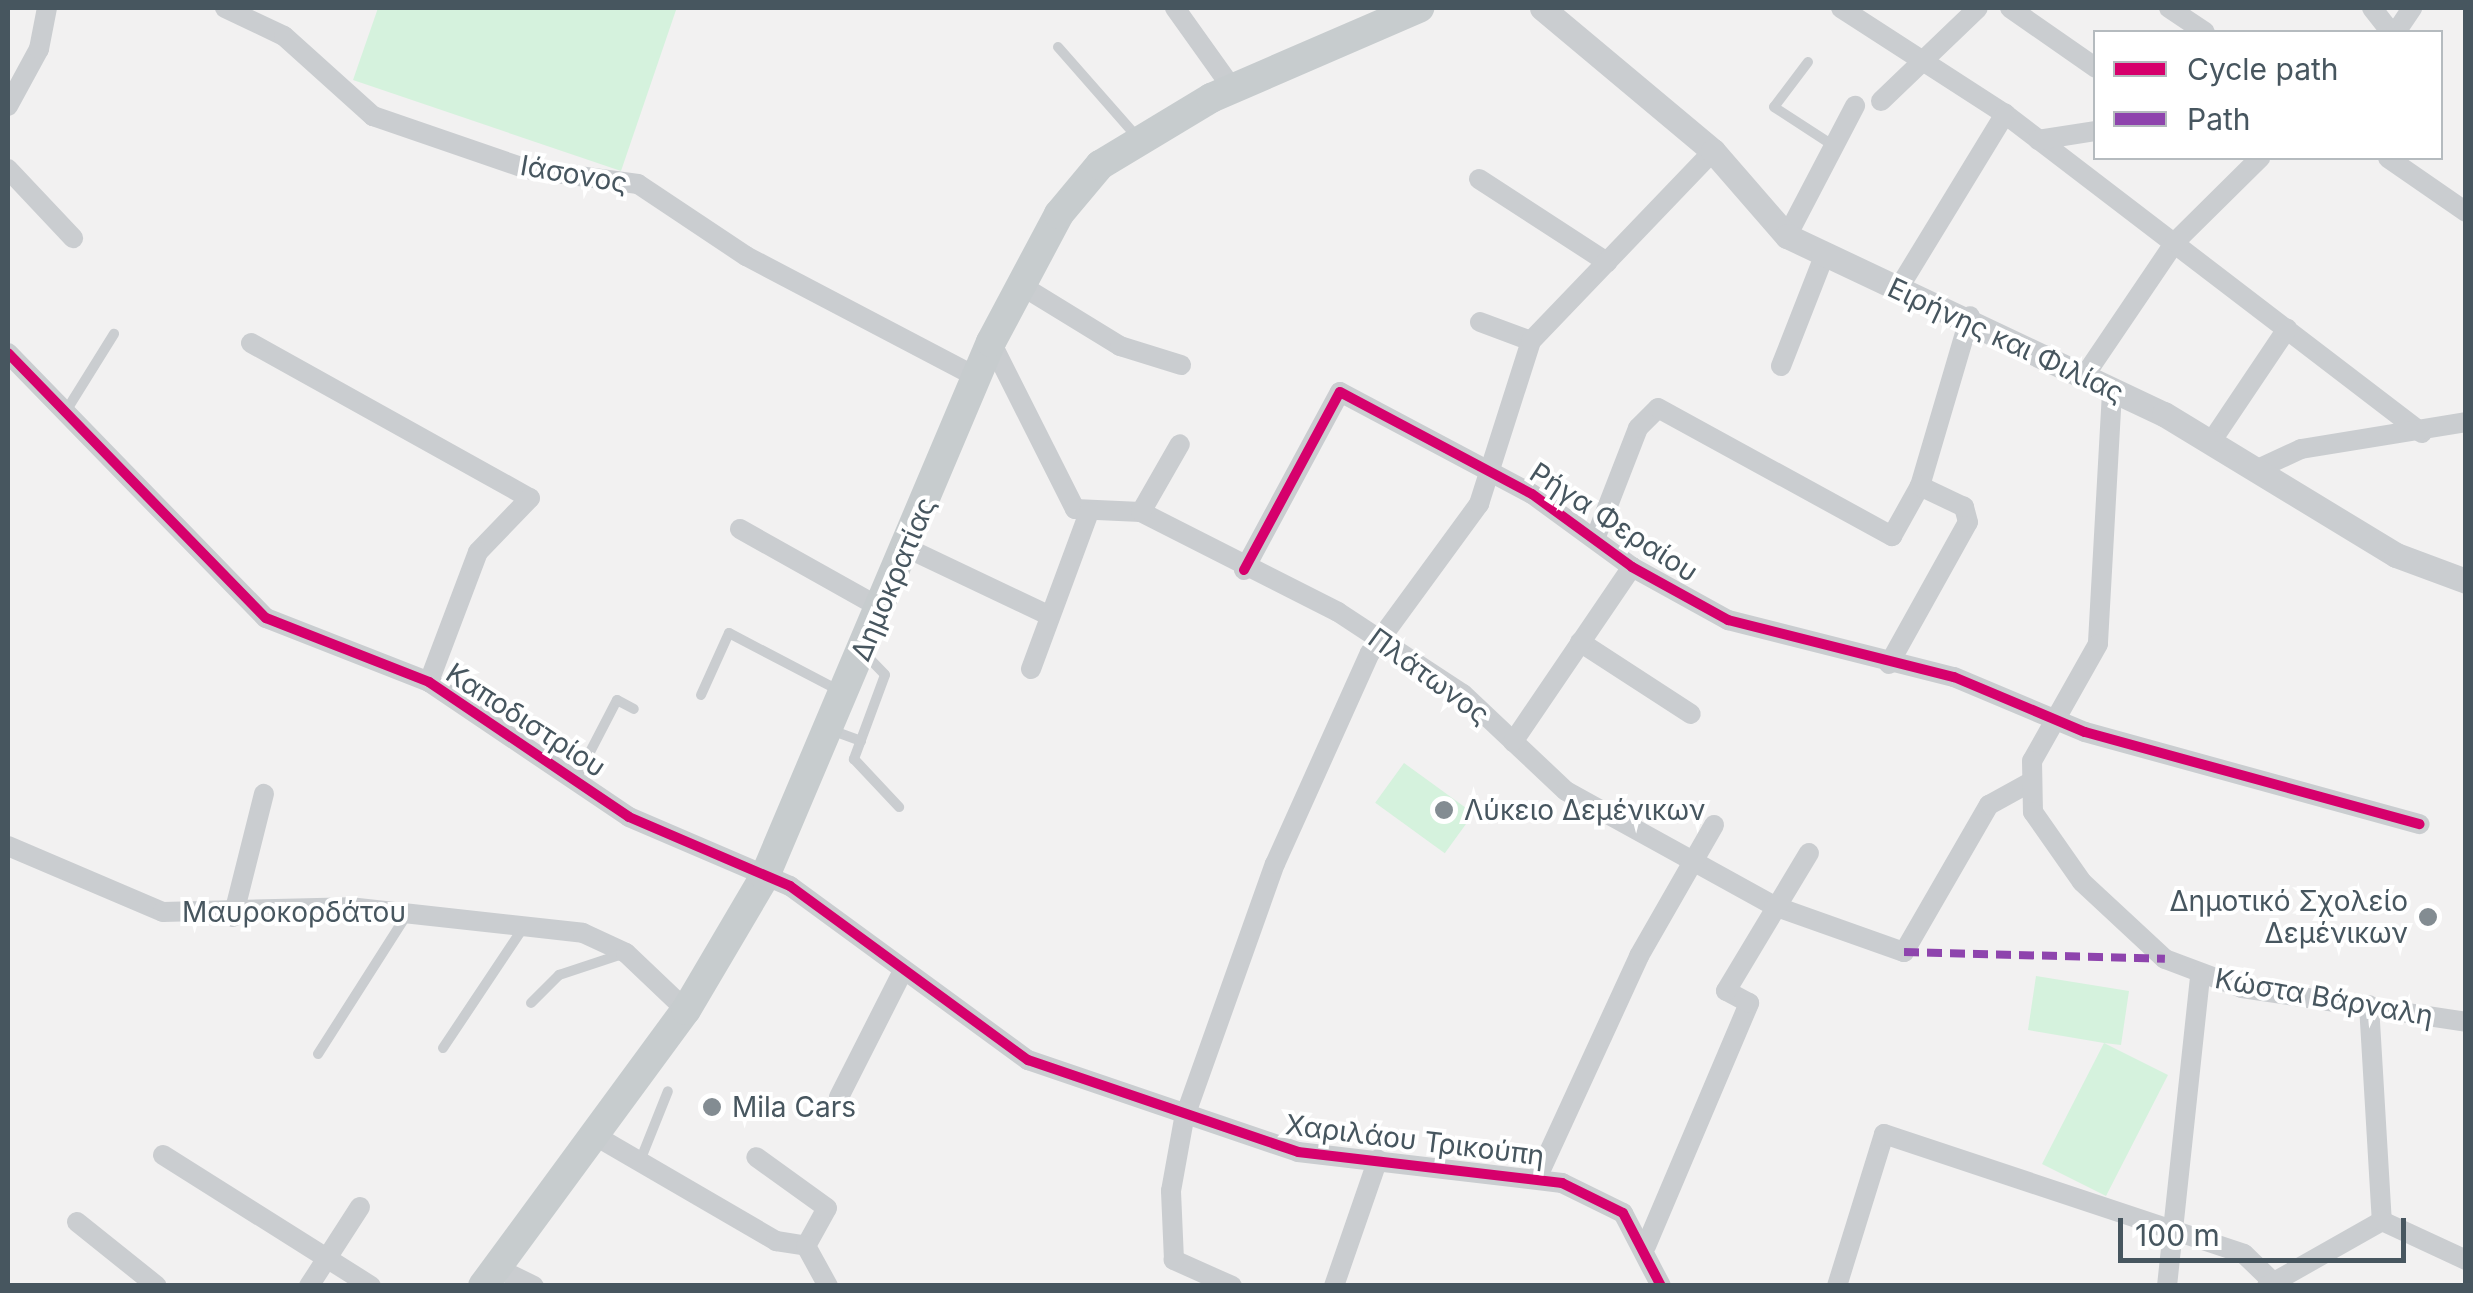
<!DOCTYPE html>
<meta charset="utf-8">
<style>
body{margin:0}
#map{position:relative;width:2473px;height:1293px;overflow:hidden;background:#f2f1f1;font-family:Inter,sans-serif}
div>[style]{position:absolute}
.green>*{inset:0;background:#d5f2dd;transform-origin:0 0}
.service>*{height:10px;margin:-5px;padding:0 5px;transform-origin:5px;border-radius:5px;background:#cacdd0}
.minor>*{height:20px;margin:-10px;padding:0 10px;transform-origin:10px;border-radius:10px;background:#cacdd0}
.tertiary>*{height:25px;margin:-12.5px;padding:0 12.5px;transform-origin:12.5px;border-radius:12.5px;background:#cacdd0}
.primary>*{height:30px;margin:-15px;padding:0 15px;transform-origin:15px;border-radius:15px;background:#c7ccce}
.quiet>*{height:8px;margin-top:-4px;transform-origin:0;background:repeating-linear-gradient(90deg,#8e44ad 0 15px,transparent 0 23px)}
.cycleway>*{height:10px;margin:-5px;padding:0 5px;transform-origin:5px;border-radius:5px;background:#d6006c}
.dots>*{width:28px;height:28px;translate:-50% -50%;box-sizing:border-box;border:5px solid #fff;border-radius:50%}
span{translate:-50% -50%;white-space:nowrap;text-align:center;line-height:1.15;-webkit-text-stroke:8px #fff;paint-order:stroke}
.street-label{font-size:28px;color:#47565f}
.poi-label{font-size:28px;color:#47565f}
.left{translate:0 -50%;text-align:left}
.right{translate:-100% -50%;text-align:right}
.frame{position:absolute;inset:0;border:10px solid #47565f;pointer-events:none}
.legend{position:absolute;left:2093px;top:30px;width:350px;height:130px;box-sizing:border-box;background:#fff;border:2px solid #b5bbbf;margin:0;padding:12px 18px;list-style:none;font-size:30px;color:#47565f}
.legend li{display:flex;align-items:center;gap:20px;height:50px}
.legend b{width:50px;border:2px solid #b5bbbf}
.scale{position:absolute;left:2118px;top:1218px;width:288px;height:45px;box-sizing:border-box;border:5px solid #47565f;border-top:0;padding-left:12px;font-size:30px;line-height:35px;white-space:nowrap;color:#47565f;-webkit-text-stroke:8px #fff;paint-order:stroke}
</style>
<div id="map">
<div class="green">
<i style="clip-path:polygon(378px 8px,667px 8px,676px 10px,621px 171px,353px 80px)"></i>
<i style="left:1404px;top:763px;width:86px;height:49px;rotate:36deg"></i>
<i style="clip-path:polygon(2036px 976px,2129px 991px,2121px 1045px,2104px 1043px,2168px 1075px,2106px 1196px,2042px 1164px,2104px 1043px,2028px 1030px)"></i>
</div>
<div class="service">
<i style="left:1058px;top:47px;width:120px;rotate:48.7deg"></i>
<i style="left:1808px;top:62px;width:56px;rotate:127.1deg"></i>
<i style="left:1774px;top:107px;width:72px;rotate:33deg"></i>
<i style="left:66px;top:411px;width:91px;rotate:-58.1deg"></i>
<i style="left:864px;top:653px;width:30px;rotate:46deg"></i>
<i style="left:885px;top:675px;width:90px;rotate:110.3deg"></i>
<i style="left:854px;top:759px;width:66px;rotate:46.8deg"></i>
<i style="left:701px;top:695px;width:68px;rotate:-65.7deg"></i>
<i style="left:729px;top:633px;width:125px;rotate:27.6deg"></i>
<i style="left:831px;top:730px;width:32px;rotate:20deg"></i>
<i style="left:576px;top:779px;width:89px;rotate:-62.6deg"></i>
<i style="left:617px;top:700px;width:19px;rotate:28deg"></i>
<i style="left:531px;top:1003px;width:40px;rotate:-45deg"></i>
<i style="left:559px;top:975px;width:70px;rotate:-18.4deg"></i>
<i style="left:443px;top:1048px;width:144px;rotate:-56.3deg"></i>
<i style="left:318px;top:1054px;width:169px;rotate:-57.5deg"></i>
<i style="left:640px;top:1161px;width:75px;rotate:-68.2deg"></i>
</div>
<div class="minor">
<i style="left:225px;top:8px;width:65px;rotate:25.4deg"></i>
<i style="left:284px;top:36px;width:120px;rotate:42deg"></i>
<i style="left:373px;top:116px;width:163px;rotate:19deg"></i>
<i style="left:527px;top:169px;width:112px;rotate:7.7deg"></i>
<i style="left:638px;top:184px;width:130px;rotate:33.7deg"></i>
<i style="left:746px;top:256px;width:260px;rotate:27.7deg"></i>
<i style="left:1175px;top:8px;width:98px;rotate:54.5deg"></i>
<i style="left:1841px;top:8px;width:195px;rotate:32.9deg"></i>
<i style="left:2005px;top:114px;width:525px;rotate:37.42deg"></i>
<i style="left:2010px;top:8px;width:105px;rotate:34.9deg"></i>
<i style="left:2169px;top:8px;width:43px;rotate:33.7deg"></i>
<i style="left:2372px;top:8px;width:31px;rotate:52deg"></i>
<i style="left:2396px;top:32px;width:29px;rotate:-56deg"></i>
<i style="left:1881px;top:101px;width:134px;rotate:-43.8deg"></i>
<i style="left:8px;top:106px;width:65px;rotate:-61.5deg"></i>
<i style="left:39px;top:49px;width:42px;rotate:-79deg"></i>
<i style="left:2038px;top:140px;width:59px;rotate:-8.8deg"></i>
<i style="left:2388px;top:158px;width:95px;rotate:34.7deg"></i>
<i style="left:8px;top:169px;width:95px;rotate:46.7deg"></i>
<i style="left:1479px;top:179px;width:153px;rotate:33deg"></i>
<i style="left:1787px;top:236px;width:147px;rotate:-62.4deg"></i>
<i style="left:1019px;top:284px;width:119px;rotate:31.5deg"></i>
<i style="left:1120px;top:346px;width:64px;rotate:17.3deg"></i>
<i style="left:1900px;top:286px;width:202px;rotate:-58.6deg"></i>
<i style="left:1480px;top:322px;width:54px;rotate:20.4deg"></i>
<i style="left:991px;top:342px;width:187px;rotate:63.3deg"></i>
<i style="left:1075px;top:509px;width:66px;rotate:2.6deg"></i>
<i style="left:1141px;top:512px;width:221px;rotate:26.9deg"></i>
<i style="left:1338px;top:612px;width:149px;rotate:33.3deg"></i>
<i style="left:1463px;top:694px;width:141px;rotate:43.3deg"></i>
<i style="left:1566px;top:791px;width:238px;rotate:28.9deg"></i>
<i style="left:1774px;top:906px;width:138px;rotate:19.5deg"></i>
<i style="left:1904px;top:952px;width:170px;rotate:-60deg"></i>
<i style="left:1989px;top:805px;width:43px;rotate:-28.9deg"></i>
<i style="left:251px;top:343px;width:319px;rotate:29.1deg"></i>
<i style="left:530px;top:498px;width:75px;rotate:133.9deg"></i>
<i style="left:478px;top:552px;width:139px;rotate:110.7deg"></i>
<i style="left:8px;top:353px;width:370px;rotate:45.8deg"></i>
<i style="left:266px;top:618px;width:175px;rotate:21.4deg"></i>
<i style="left:429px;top:682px;width:241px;rotate:34deg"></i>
<i style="left:629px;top:817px;width:175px;rotate:23.2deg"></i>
<i style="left:790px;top:886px;width:295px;rotate:36.2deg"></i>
<i style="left:1028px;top:1060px;width:285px;rotate:18.8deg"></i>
<i style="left:1298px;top:1152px;width:266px;rotate:6.7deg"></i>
<i style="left:1562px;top:1183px;width:68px;rotate:26.2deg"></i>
<i style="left:1623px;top:1213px;width:82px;rotate:62.5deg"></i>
<i style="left:1781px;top:366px;width:115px;rotate:-68.6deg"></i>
<i style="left:2083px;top:378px;width:164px;rotate:-55.9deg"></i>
<i style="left:2175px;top:242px;width:120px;rotate:-44.7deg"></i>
<i style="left:2112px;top:392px;width:252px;rotate:93.2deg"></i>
<i style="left:2098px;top:644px;width:134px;rotate:119.4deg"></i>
<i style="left:2032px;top:761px;width:51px;rotate:88.9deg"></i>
<i style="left:2033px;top:812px;width:85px;rotate:55deg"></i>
<i style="left:2082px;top:882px;width:113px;rotate:42.9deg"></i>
<i style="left:2165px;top:959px;width:82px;rotate:20.6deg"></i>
<i style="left:2242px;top:988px;width:227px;rotate:8.6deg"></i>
<i style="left:2213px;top:439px;width:133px;rotate:-56.1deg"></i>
<i style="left:2262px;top:467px;width:43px;rotate:-24.8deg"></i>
<i style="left:2301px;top:449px;width:167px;rotate:-9.3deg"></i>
<i style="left:1141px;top:512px;width:78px;rotate:-60.2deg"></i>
<i style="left:740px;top:529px;width:162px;rotate:29.3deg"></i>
<i style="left:1595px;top:539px;width:119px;rotate:-68.8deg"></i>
<i style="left:1638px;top:428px;width:28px;rotate:-45deg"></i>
<i style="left:1658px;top:408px;width:267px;rotate:28.7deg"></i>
<i style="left:1892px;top:536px;width:57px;rotate:-60.8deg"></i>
<i style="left:1920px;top:486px;width:177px;rotate:-73.6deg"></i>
<i style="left:907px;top:548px;width:158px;rotate:25.4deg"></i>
<i style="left:1244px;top:570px;width:202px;rotate:-61.7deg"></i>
<i style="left:1340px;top:392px;width:217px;rotate:28deg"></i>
<i style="left:1532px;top:494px;width:124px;rotate:36.1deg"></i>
<i style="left:1632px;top:567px;width:110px;rotate:28.9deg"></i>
<i style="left:1728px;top:620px;width:233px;rotate:14.2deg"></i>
<i style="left:1954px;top:677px;width:142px;rotate:22.8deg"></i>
<i style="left:2085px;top:732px;width:347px;rotate:15.4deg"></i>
<i style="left:1580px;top:642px;width:132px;rotate:33deg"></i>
<i style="left:1889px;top:664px;width:162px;rotate:-60.9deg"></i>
<i style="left:1968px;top:522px;width:16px;rotate:-105deg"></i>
<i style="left:1964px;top:507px;width:49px;rotate:-154.5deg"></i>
<i style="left:1031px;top:669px;width:167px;rotate:-69.7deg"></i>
<i style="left:1513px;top:742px;width:212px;rotate:-55.8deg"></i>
<i style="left:8px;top:846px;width:168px;rotate:23.1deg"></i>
<i style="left:163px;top:912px;width:186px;rotate:-1.5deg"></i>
<i style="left:349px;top:907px;width:235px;rotate:6.3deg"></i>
<i style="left:583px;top:933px;width:47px;rotate:24.9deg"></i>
<i style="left:626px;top:953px;width:83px;rotate:43.5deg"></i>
<i style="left:233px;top:917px;width:127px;rotate:-75.9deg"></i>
<i style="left:2369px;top:1005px;width:216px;rotate:86.6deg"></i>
<i style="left:839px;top:1097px;width:137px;rotate:-63.1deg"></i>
<i style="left:594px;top:1135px;width:211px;rotate:30.2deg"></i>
<i style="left:776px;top:1241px;width:30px;rotate:9deg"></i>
<i style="left:806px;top:1246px;width:43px;rotate:-61.1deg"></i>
<i style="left:827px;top:1208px;width:87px;rotate:-144.3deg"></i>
<i style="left:163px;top:1155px;width:246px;rotate:32.2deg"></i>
<i style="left:1538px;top:1176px;width:242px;rotate:-65.3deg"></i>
<i style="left:1639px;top:956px;width:151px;rotate:-60.2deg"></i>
<i style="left:77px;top:1222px;width:102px;rotate:38.7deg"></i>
<i style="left:806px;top:1246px;width:46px;rotate:61.2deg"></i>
<i style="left:1646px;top:1246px;width:264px;rotate:-67deg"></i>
<i style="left:1749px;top:1003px;width:26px;rotate:-152deg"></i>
<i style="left:1726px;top:991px;width:161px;rotate:-59deg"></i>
<i style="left:497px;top:1268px;width:41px;rotate:25.9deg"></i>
<i style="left:309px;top:1286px;width:94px;rotate:-57.2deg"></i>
<i style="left:1232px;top:1286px;width:64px;rotate:-155.9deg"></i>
<i style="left:1174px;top:1260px;width:69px;rotate:-92.5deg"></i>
<i style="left:1171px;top:1191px;width:73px;rotate:-79.8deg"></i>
<i style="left:1184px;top:1119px;width:271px;rotate:-70.4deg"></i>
<i style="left:1275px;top:864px;width:231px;rotate:-65.8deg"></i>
<i style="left:1370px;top:653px;width:185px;rotate:-53.8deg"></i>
<i style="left:1479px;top:504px;width:171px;rotate:-72.3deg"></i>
<i style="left:1531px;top:341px;width:263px;rotate:-46.2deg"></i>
<i style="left:1334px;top:1286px;width:134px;rotate:-70.9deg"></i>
<i style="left:1837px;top:1286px;width:159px;rotate:-72.8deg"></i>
<i style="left:1884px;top:1134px;width:379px;rotate:18.4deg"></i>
<i style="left:2244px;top:1254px;width:40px;rotate:44deg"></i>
<i style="left:2167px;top:1286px;width:313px;rotate:-83.9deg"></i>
<i style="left:2267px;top:1286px;width:132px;rotate:-29.5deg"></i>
<i style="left:2382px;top:1221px;width:93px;rotate:24.9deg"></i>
</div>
<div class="tertiary">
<i style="left:1542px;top:8px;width:223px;rotate:39.9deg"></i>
<i style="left:1713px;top:151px;width:113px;rotate:49deg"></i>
<i style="left:1787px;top:236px;width:417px;rotate:25.3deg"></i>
<i style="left:2164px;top:414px;width:271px;rotate:31.3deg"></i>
<i style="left:2396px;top:555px;width:75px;rotate:20.4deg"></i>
</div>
<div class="primary">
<i style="left:483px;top:1286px;width:343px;rotate:-53.7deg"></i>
<i style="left:686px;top:1010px;width:156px;rotate:-59.5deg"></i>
<i style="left:765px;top:876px;width:580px;rotate:-67.06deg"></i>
<i style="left:991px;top:342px;width:145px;rotate:-62deg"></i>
<i style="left:1059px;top:214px;width:64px;rotate:-50.1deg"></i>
<i style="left:1100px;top:165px;width:130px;rotate:-31.1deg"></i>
<i style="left:1211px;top:98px;width:227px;rotate:-23.4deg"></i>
</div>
<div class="quiet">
<i style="left:1904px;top:952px;width:261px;rotate:1.5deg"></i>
</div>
<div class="cycleway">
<i style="left:8px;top:353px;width:370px;rotate:45.8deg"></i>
<i style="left:266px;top:618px;width:175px;rotate:21.4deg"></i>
<i style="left:429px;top:682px;width:241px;rotate:34deg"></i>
<i style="left:629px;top:817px;width:175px;rotate:23.2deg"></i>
<i style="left:790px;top:886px;width:295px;rotate:36.2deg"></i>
<i style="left:1028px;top:1060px;width:285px;rotate:18.8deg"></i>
<i style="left:1298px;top:1152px;width:266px;rotate:6.7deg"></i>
<i style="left:1562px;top:1183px;width:68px;rotate:26.2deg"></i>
<i style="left:1623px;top:1213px;width:82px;rotate:62.5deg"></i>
<i style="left:1244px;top:570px;width:202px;rotate:-61.7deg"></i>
<i style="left:1340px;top:392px;width:217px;rotate:28deg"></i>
<i style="left:1532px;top:494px;width:124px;rotate:36.1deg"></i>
<i style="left:1632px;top:567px;width:110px;rotate:28.9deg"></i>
<i style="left:1728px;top:620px;width:233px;rotate:14.2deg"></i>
<i style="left:1954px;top:677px;width:142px;rotate:22.8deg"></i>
<i style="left:2085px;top:732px;width:347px;rotate:15.4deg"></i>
</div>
<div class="dots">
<i style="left:1444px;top:810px;background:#838c92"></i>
<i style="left:2428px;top:917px;background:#838c92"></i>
<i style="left:712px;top:1107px;background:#838c92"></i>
</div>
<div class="street-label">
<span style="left:574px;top:174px;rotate:10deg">Ιάσονος</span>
<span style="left:2006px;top:340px;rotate:25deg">Ειρήνης και Φιλίας</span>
<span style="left:1614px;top:522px;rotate:33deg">Ρήγα Φεραίου</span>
<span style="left:893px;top:579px;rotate:-67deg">Δημοκρατίας</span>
<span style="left:1429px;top:676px;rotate:36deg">Πλάτωνος</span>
<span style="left:526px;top:720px;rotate:33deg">Καποδιστρίου</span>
<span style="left:294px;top:912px">Μαυροκορδάτου</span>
<span style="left:2324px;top:997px;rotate:10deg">Κώστα Βάρναλη</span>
<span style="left:1415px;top:1140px;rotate:7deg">Χαριλάου Τρικούπη</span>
</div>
<div class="poi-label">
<span class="left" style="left:1464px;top:810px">Λύκειο Δεμένικων</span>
<span class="right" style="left:2408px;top:917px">Δημοτικό Σχολείο<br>Δεμένικων</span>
<span class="left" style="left:732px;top:1107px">Mila Cars</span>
</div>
<div class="frame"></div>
<ul class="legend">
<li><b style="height:12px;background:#d6006c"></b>Cycle path</li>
<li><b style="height:12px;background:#8e44ad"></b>Path</li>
</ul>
<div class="scale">100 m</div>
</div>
